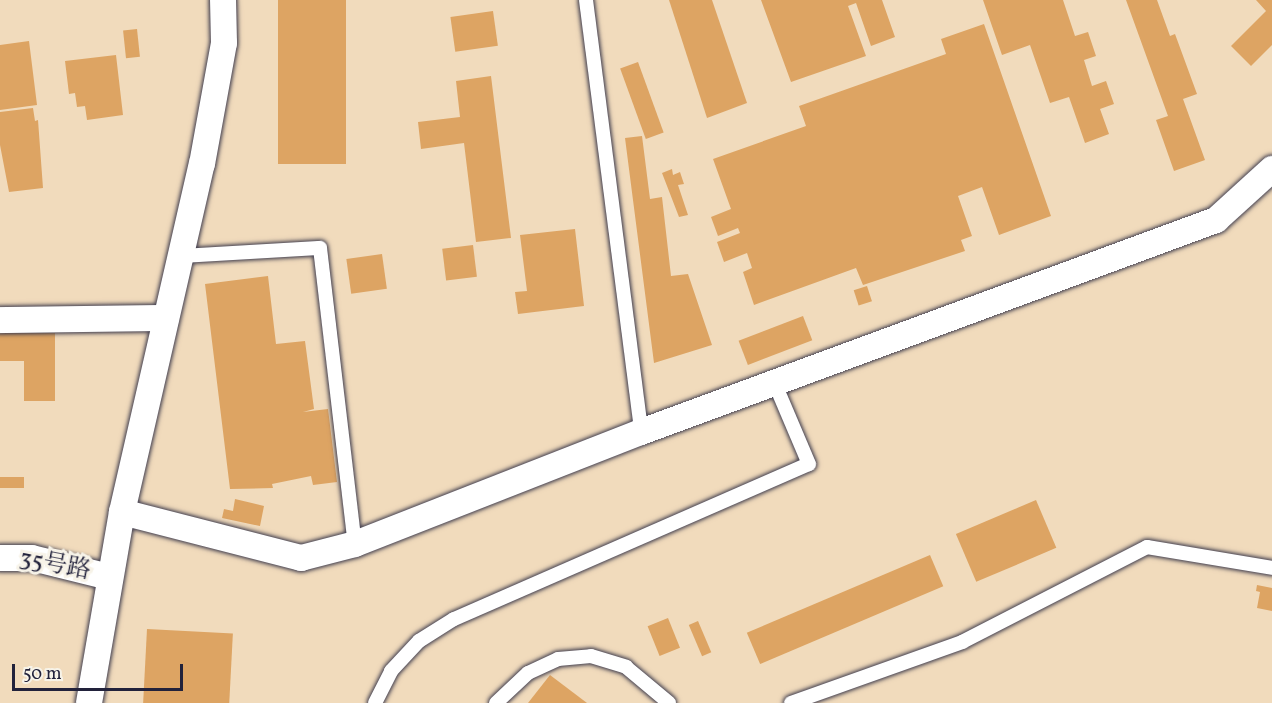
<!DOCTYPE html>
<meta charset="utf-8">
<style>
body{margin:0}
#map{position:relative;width:1272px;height:703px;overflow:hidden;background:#f1dbbc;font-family:Vollkorn,"Noto Serif SC",serif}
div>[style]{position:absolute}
.building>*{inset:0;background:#dda463;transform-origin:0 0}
.roads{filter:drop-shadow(0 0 2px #413e4e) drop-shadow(0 0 2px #413e4e)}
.service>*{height:14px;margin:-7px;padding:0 7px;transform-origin:7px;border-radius:7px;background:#fff}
.minor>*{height:26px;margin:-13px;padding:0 13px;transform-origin:13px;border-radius:13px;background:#fff}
span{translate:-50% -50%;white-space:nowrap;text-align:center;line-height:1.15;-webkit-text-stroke:6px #f7f3e8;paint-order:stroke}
.street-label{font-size:24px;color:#22223b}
.scale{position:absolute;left:12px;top:664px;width:171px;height:27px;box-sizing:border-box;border:3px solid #22223b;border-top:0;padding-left:8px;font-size:18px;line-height:21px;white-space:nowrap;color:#22223b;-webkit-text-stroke:4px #f7f3e8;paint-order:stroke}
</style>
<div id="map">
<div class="building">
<i style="left:278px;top:0;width:68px;height:164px"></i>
<i style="clip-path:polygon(669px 0,712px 0,747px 103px,707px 118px)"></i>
<i style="clip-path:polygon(761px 0,882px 0,895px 37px,871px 46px,856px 3px,848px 6px,866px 56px,791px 82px)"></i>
<i style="clip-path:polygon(983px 0,1063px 0,1075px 36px,1088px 32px,1096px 56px,1084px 60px,1092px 86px,1106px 81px,1114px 104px,1100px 109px,1109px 134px,1085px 143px,1069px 97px,1050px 103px,1030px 45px,1002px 55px)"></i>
<i style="clip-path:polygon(1126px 0,1157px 0,1170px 36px,1175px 34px,1197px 94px,1183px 99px,1205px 160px,1174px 171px,1156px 120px,1168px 116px)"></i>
<i style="clip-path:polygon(1256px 0,1272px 0,1272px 45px,1251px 66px,1231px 46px,1266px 11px)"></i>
<i style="left:493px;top:11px;width:35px;height:43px;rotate:82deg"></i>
<i style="clip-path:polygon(984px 24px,1051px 216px,999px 235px,982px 187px,958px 196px,972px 236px,961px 240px,965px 251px,863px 285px,856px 268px,754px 305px,743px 272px,752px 268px,747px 253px,724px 262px,717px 242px,740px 233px,738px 228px,718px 236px,711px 217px,731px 209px,713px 159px,806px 126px,799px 106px,946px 54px,941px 39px)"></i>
<i style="left:137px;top:29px;width:28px;height:14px;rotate:84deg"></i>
<i style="clip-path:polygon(29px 41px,37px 105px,0 110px,0 45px)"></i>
<i style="clip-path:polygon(116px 55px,123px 115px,87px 120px,85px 106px,77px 107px,75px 93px,69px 94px,65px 61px)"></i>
<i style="left:638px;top:62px;width:75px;height:19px;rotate:70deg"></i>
<i style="clip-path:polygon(491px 76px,511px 238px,476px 242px,464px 143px,421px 149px,418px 122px,460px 117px,456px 81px)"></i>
<i style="clip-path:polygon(33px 108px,35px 121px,38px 120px,43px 188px,9px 192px,0 145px,0 112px)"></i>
<i style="clip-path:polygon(642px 136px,650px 199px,662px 197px,671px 276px,688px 274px,712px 345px,654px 363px,625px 138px)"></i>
<i style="clip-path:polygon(672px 169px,673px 175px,680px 172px,684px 184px,678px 185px,688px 215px,679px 217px,662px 173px)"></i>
<i style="clip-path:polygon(575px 229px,584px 306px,518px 314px,515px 292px,527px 291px,520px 235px)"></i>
<i style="left:473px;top:245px;width:32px;height:31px;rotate:83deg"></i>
<i style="left:382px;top:254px;width:35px;height:36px;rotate:82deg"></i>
<i style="clip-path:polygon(268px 276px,276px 344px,305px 341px,314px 409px,303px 412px,328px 409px,337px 482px,313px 485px,311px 476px,272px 484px,273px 488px,230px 489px,205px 284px)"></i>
<i style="left:867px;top:286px;width:16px;height:14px;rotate:72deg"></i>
<i style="left:803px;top:316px;width:26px;height:69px;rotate:69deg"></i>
<i style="clip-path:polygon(0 333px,55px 333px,55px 401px,24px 401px,24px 361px,0 361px)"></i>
<i style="left:0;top:477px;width:24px;height:11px"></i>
<i style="clip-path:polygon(235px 499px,264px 506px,260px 526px,222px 518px,224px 509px,233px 511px)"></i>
<i style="left:1036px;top:500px;width:52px;height:87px;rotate:67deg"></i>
<i style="left:930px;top:555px;width:34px;height:199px;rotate:67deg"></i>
<i style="clip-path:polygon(1257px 585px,1272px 588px,1272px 611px,1257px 608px,1260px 592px,1256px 591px)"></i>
<i style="left:668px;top:618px;width:32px;height:22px;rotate:68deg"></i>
<i style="left:698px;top:621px;width:34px;height:10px;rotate:67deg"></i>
<i style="left:147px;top:629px;width:86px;height:74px;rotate:3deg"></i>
<i style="clip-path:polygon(550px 675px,587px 703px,528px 703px)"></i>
</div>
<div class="roads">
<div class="service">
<i style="left:586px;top:0;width:435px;rotate:82.7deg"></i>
<i style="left:180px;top:256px;width:140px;rotate:-3.3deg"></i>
<i style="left:320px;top:248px;width:298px;rotate:83.3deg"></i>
<i style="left:375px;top:703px;width:36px;rotate:-63deg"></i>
<i style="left:391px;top:671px;width:41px;rotate:-47deg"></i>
<i style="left:419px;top:641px;width:41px;rotate:-32.2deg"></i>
<i style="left:454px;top:619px;width:387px;rotate:-23.6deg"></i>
<i style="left:809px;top:464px;width:87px;rotate:-113deg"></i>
<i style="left:496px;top:703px;width:44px;rotate:-43.2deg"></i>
<i style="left:528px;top:673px;width:33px;rotate:-25deg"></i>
<i style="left:558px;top:659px;width:33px;rotate:-5deg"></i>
<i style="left:591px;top:656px;width:37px;rotate:17deg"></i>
<i style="left:626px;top:667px;width:56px;rotate:39.9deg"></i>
<i style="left:791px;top:703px;width:182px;rotate:-19.6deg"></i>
<i style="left:962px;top:642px;width:208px;rotate:-27.2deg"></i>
<i style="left:1147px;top:547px;width:127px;rotate:9.5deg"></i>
</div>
<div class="minor">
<i style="left:0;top:320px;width:166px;rotate:-0.7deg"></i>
<i style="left:122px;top:512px;width:185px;rotate:14.4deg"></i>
<i style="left:301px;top:558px;width:56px;rotate:-14.5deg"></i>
<i style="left:355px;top:544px;width:307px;rotate:-21.4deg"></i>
<i style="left:641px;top:432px;width:613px;rotate:-20.24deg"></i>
<i style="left:1216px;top:220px;width:76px;rotate:-42.3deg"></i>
<i style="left:0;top:558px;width:32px"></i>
<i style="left:32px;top:558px;width:79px;rotate:13.9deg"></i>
<i style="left:89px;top:703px;width:194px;rotate:-80.2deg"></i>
<i style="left:122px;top:512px;width:357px;rotate:-77.1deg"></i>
<i style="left:202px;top:164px;width:123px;rotate:-79.7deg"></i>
<i style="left:224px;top:43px;width:43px;rotate:-91.3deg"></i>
</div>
</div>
<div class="street-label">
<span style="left:55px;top:566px;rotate:11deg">35号路</span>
</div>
<div class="scale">50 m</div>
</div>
